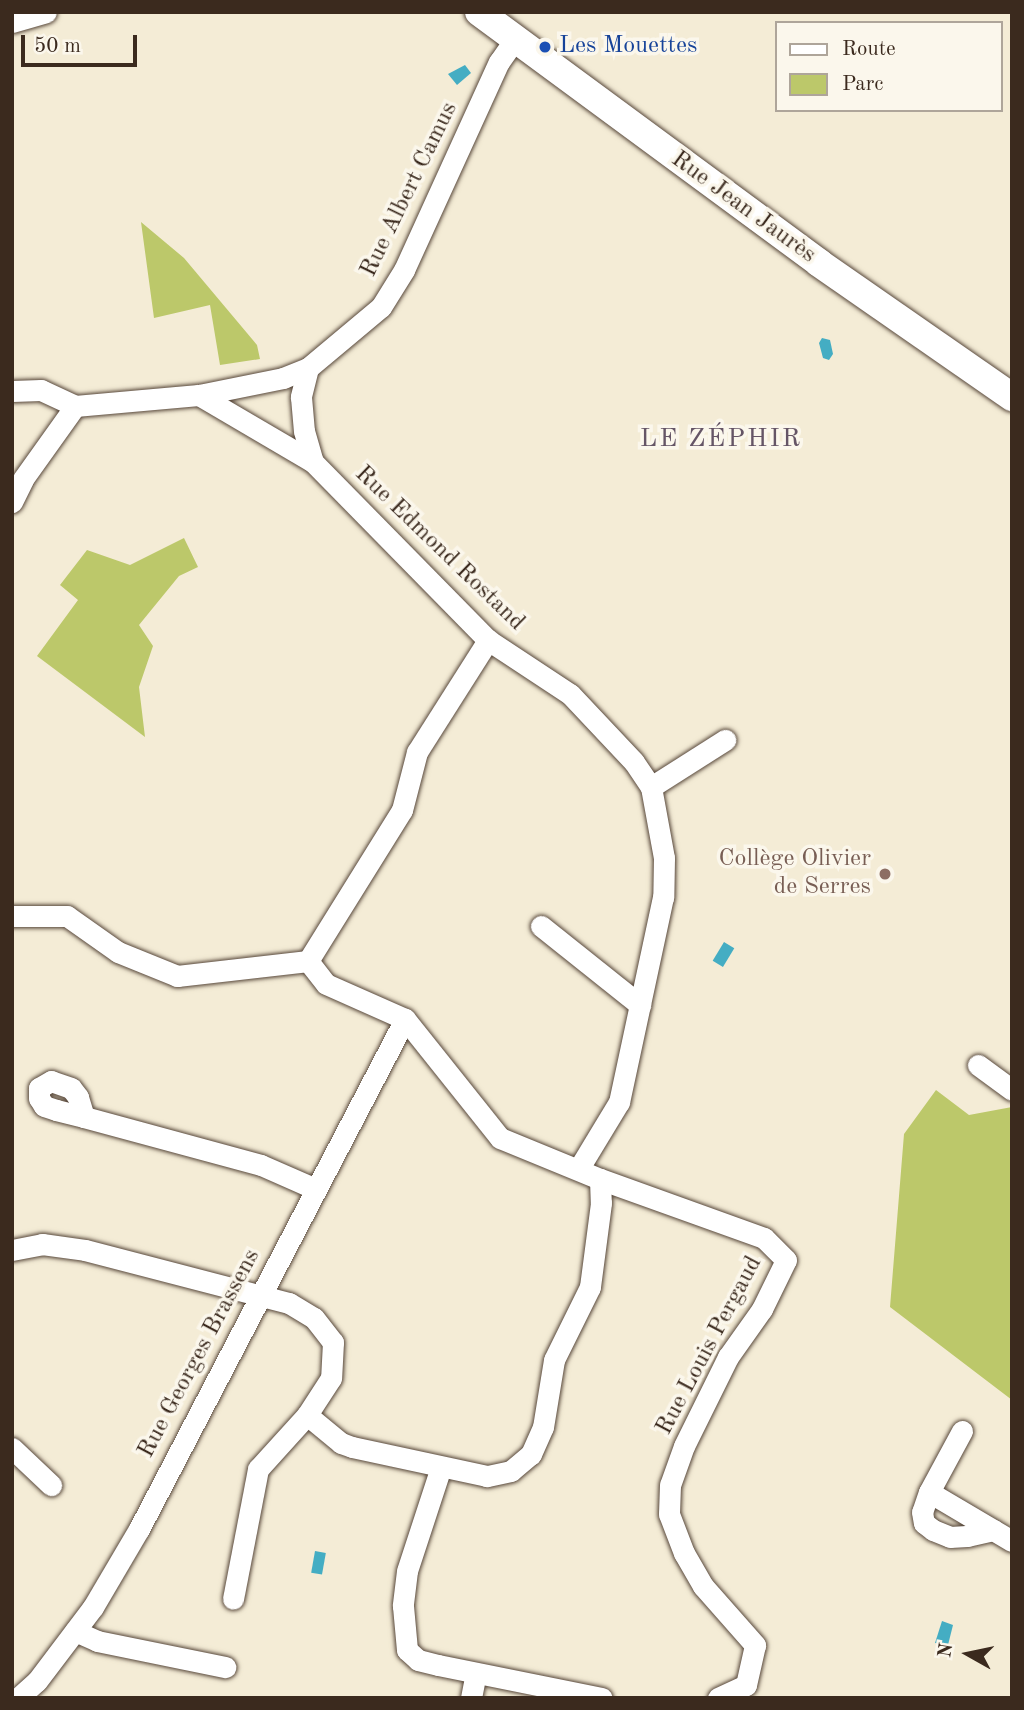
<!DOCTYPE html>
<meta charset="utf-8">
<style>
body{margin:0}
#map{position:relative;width:1024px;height:1710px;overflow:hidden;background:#f4ecd6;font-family:"Old Standard TT",serif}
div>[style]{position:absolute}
.green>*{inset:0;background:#bcc86a}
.water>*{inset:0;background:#44adc3;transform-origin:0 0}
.roads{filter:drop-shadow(0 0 2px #57473a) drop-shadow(0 0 2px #57473a)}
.minor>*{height:21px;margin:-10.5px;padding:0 10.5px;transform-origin:10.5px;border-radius:10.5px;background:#fff}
.major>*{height:28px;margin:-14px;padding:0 14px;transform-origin:14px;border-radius:14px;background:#fff}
.dots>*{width:19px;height:19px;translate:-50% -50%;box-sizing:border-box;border:4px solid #fbf7ec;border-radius:50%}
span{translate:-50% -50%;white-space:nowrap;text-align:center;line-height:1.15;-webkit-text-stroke:7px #fbf7ec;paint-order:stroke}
.transit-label{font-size:24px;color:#164399}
.left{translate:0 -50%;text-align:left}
.street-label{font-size:24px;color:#3b2a1e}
.education-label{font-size:24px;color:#785e54}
.right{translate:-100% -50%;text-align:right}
.neighbourhood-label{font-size:26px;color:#655566;letter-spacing:2px}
.frame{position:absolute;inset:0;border:14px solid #3b2a1e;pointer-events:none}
.legend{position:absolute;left:775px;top:21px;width:228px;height:91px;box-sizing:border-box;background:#fbf7ec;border:2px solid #aea59a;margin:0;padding:9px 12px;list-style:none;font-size:21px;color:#3b2a1e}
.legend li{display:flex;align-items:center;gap:14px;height:35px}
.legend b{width:35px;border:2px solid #aea59a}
.north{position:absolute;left:933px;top:1619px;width:70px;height:70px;-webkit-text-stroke:5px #fbf7ec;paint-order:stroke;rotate:279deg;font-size:19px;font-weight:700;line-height:28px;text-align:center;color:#3b2a1e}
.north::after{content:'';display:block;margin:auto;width:24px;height:32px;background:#3b2a1e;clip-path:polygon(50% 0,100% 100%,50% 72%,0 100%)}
.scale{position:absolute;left:21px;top:35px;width:116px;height:32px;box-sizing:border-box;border:4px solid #3b2a1e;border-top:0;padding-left:9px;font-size:21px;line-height:24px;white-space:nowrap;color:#3b2a1e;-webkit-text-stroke:5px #fbf7ec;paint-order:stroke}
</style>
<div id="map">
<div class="green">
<i style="clip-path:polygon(141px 222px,184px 258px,257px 345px,260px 359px,220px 365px,210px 305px,154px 318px)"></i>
<i style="clip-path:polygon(184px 538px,198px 567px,179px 576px,139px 625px,153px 646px,139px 687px,145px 737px,37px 656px,78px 600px,60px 585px,87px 550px,130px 565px)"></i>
<i style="clip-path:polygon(936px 1090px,969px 1115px,1012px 1107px,1012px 1400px,890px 1307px,904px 1134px)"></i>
</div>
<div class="water">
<i style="clip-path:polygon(465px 65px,471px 73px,457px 85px,448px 74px)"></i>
<i style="clip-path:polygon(822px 338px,830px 340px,833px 354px,829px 360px,823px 358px,819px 343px)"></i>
<i style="left:724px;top:942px;width:12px;height:22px;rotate:31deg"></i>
<i style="left:315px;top:1551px;width:11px;height:22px;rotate:10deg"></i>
<i style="clip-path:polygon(942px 1621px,953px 1625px,948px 1645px,935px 1643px)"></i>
</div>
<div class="roads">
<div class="minor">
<i style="left:12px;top:22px;width:35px;rotate:-16deg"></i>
<i style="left:308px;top:368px;width:30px;rotate:104deg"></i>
<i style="left:301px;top:397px;width:34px;rotate:85deg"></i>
<i style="left:304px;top:431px;width:32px;rotate:74deg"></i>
<i style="left:12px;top:391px;width:29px;rotate:-2deg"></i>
<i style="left:41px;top:390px;width:38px;rotate:25deg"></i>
<i style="left:75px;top:406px;width:124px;rotate:-5.1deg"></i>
<i style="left:199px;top:395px;width:86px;rotate:-11.4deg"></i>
<i style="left:283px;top:378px;width:27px;rotate:-22deg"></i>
<i style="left:308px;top:368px;width:95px;rotate:-39.9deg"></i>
<i style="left:381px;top:307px;width:44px;rotate:-58.1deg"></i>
<i style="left:404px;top:270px;width:229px;rotate:-65.5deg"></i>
<i style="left:499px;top:62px;width:28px;rotate:-55deg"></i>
<i style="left:199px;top:395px;width:132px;rotate:30.4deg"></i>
<i style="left:313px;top:462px;width:250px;rotate:45.5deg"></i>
<i style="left:488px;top:640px;width:98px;rotate:33.4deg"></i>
<i style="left:570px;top:694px;width:93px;rotate:46.7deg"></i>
<i style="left:634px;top:762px;width:30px;rotate:56deg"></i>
<i style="left:651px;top:787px;width:72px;rotate:79.6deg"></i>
<i style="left:664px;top:858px;width:39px;rotate:91deg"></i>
<i style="left:663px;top:897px;width:210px;rotate:102.1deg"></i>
<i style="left:619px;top:1102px;width:77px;rotate:121.2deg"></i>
<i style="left:12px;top:502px;width:25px;rotate:-64deg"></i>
<i style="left:23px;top:479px;width:90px;rotate:-54.5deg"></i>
<i style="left:651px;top:787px;width:88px;rotate:-32.4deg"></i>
<i style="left:12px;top:916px;width:55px"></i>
<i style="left:67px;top:916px;width:62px;rotate:35.2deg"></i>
<i style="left:118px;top:952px;width:64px;rotate:22.1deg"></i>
<i style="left:177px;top:976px;width:132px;rotate:-6.5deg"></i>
<i style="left:308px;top:961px;width:29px;rotate:52deg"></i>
<i style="left:326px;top:984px;width:86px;rotate:23.9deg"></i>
<i style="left:405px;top:1019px;width:152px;rotate:51.4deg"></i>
<i style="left:500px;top:1138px;width:108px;rotate:22.3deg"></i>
<i style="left:600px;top:1179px;width:24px;rotate:88deg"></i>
<i style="left:601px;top:1203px;width:85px;rotate:97.5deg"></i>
<i style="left:590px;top:1287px;width:81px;rotate:116.3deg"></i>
<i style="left:554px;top:1360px;width:68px;rotate:99.3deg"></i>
<i style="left:543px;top:1427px;width:30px;rotate:114deg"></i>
<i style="left:531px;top:1454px;width:26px;rotate:140deg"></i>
<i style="left:511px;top:1471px;width:25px;rotate:168deg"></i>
<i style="left:487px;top:1476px;width:138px;rotate:-167.9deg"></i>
<i style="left:352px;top:1447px;width:12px;rotate:-160deg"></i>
<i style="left:341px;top:1443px;width:44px;rotate:-140.5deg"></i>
<i style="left:541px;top:926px;width:127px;rotate:38.6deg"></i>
<i style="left:308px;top:961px;width:178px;rotate:-58.1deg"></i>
<i style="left:402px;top:810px;width:60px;rotate:-75.5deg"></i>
<i style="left:417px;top:752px;width:133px;rotate:-57.6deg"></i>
<i style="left:978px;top:1065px;width:42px;rotate:36.3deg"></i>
<i style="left:84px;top:1117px;width:21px;rotate:-107deg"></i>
<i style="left:78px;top:1097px;width:11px;rotate:-128deg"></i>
<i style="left:71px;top:1088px;width:21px;rotate:-161deg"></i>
<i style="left:51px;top:1081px;width:14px;rotate:150deg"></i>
<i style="left:39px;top:1088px;width:10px;rotate:90deg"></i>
<i style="left:39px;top:1098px;width:9px;rotate:58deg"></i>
<i style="left:44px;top:1106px;width:13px;rotate:18deg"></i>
<i style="left:56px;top:1110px;width:29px;rotate:14deg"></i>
<i style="left:84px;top:1117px;width:183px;rotate:15.2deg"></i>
<i style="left:261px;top:1165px;width:60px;rotate:23.6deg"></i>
<i style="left:600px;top:1179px;width:174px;rotate:19.8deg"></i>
<i style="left:764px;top:1238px;width:31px;rotate:45deg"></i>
<i style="left:786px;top:1260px;width:55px;rotate:116.1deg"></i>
<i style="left:762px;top:1309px;width:59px;rotate:125.3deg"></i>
<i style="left:728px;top:1357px;width:99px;rotate:116.3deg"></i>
<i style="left:684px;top:1446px;width:41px;rotate:109.7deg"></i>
<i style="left:670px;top:1485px;width:29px;rotate:92deg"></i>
<i style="left:669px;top:1514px;width:42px;rotate:69deg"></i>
<i style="left:684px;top:1553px;width:38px;rotate:60deg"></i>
<i style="left:703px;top:1586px;width:79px;rotate:48.6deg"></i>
<i style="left:755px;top:1645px;width:41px;rotate:102.7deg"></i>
<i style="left:746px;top:1685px;width:31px;rotate:155deg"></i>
<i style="left:12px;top:1250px;width:31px;rotate:-11deg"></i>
<i style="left:42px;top:1244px;width:43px;rotate:7.9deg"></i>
<i style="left:85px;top:1250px;width:211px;rotate:14.6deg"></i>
<i style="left:289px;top:1303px;width:29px;rotate:31deg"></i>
<i style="left:314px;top:1318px;width:31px;rotate:52deg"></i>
<i style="left:333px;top:1342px;width:36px;rotate:93deg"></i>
<i style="left:331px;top:1378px;width:44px;rotate:123deg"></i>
<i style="left:307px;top:1415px;width:73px;rotate:132.2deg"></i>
<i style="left:258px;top:1469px;width:132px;rotate:100.9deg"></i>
<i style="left:962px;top:1431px;width:69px;rotate:118.4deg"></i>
<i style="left:929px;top:1492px;width:96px;rotate:30.6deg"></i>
<i style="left:12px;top:1448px;width:54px;rotate:43.5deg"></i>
<i style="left:441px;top:1467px;width:109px;rotate:108.1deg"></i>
<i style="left:407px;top:1571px;width:35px;rotate:97deg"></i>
<i style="left:403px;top:1606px;width:44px;rotate:84.8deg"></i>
<i style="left:407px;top:1650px;width:15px;rotate:42deg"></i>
<i style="left:418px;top:1660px;width:21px;rotate:14deg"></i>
<i style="left:438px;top:1665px;width:167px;rotate:11.4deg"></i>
<i style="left:929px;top:1492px;width:21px;rotate:109deg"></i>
<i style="left:922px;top:1512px;width:11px;rotate:80deg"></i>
<i style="left:924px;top:1523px;width:11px;rotate:38deg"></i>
<i style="left:933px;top:1530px;width:18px;rotate:22deg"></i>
<i style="left:950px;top:1537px;width:17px;rotate:-3deg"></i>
<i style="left:967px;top:1536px;width:27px;rotate:-13deg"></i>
<i style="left:75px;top:1631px;width:24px;rotate:24deg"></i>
<i style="left:97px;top:1641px;width:131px;rotate:11.5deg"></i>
<i style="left:18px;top:1698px;width:25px;rotate:-42deg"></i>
<i style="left:37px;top:1681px;width:93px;rotate:-52.9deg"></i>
<i style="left:93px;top:1607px;width:91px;rotate:-59.5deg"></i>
<i style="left:139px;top:1529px;width:575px;rotate:-62.45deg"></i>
<i style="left:471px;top:1698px;width:25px;rotate:-79deg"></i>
</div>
<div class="major">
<i style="left:479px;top:12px;width:423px;rotate:36.4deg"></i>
<i style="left:819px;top:263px;width:235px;rotate:34.8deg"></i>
</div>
</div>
<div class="dots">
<i style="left:545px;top:47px;background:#1a4fb4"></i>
<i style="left:885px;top:874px;background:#8d6e63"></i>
</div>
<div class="transit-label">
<span class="left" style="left:559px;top:47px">Les Mouettes</span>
</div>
<div class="street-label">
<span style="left:410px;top:190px;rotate:-64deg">Rue Albert Camus</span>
<span style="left:743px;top:208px;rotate:36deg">Rue Jean Jaurès</span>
<span style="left:439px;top:549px;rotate:44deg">Rue Edmond Rostand</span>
<span style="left:710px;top:1346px;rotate:-62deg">Rue Louis Pergaud</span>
<span style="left:200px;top:1354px;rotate:-62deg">Rue Georges Brassens</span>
</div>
<div class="education-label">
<span class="right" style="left:871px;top:874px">Collège Olivier<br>de Serres</span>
</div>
<div class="neighbourhood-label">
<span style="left:721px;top:440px">LE ZÉPHIR</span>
</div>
<div class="frame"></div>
<ul class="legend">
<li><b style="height:9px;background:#fff"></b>Route</li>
<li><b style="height:19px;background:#bcc86a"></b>Parc</li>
</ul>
<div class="north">N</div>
<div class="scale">50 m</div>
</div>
